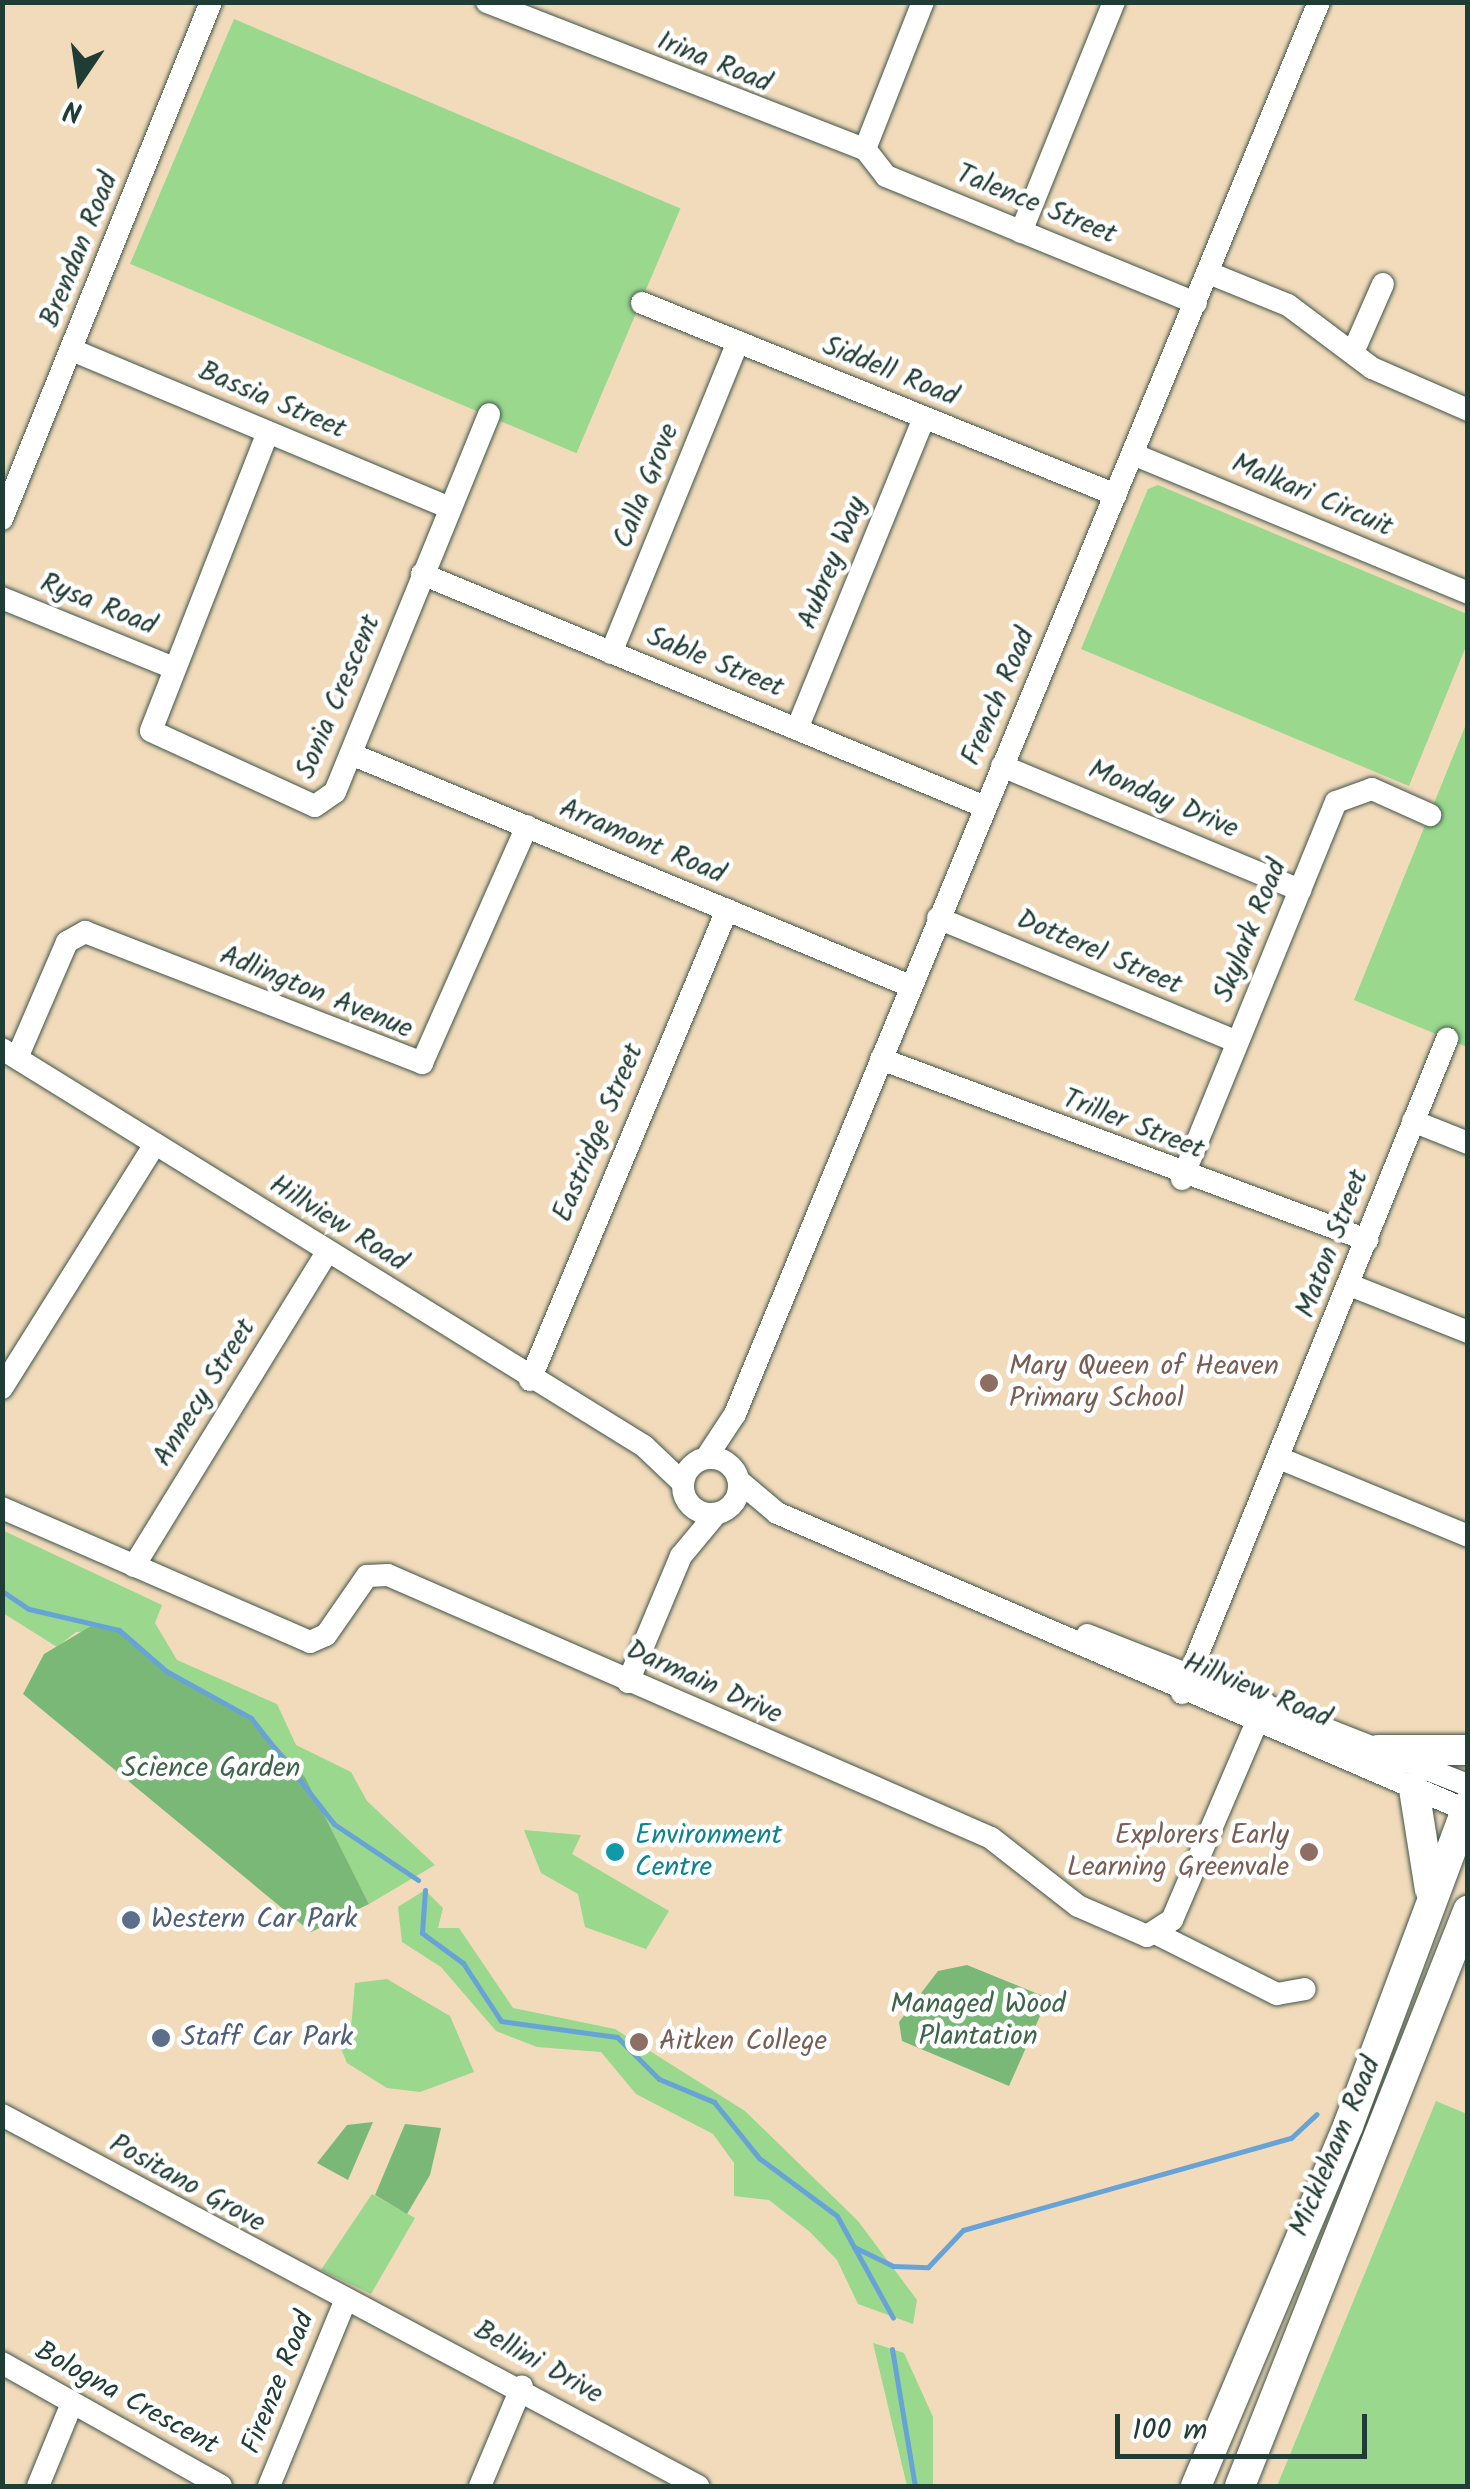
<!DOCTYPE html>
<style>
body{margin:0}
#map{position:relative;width:1470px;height:2489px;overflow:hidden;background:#f2dbbb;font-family:Kalam,sans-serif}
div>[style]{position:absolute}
.green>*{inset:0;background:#99d88d;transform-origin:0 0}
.forest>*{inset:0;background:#7ab878}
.stream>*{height:5px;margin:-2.5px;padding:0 2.5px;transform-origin:2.5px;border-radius:2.5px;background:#68a3d8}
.roads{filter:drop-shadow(0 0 2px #3f5548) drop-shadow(0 0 2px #3f5548)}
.minor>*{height:22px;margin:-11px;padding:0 11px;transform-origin:11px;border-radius:11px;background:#fff}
.minor>.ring{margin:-11px;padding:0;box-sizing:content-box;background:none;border:22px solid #fff;border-radius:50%}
.major>*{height:30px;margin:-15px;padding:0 15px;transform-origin:15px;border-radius:15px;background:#fff}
.dots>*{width:28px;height:28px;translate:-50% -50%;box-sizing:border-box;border:5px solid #fff;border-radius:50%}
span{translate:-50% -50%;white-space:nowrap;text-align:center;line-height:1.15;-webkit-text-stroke:9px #fff;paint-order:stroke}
.street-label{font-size:28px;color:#1f3d34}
.education-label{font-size:28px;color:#785e54}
.left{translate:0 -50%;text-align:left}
.right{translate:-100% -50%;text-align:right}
.park-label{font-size:28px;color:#3e644a}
.culture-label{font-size:28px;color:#0d838f}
.service-label{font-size:28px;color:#4e5e75}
.frame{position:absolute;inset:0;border:5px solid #1f3d34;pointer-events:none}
.north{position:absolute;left:30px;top:30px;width:100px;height:100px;-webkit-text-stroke:8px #fff;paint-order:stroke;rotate:193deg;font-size:28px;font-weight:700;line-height:40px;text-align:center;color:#1f3d34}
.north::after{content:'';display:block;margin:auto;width:35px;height:45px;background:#1f3d34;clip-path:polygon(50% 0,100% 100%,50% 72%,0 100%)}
.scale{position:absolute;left:1115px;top:2414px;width:252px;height:45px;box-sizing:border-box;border:5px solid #1f3d34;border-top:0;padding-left:12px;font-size:30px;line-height:35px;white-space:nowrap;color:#1f3d34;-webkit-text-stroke:8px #fff;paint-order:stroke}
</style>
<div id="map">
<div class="green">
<i style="left:234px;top:19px;width:485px;height:266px;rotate:23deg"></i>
<i style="clip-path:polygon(1158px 485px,1467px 614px,1467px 644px,1409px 786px,1081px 649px,1148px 489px)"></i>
<i style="clip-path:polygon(1467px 722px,1467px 1047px,1354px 1000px)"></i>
<i style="clip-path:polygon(2px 1530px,162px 1605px,155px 1623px,177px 1660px,277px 1704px,296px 1745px,351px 1772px,367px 1801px,435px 1865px,369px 1904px,305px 1777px,251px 1718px,166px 1671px,119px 1630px,76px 1632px,57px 1647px,3px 1613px)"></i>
<i style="clip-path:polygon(524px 1830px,581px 1835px,572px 1854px,669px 1911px,646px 1949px,585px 1927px,578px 1894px,541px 1873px)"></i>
<i style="clip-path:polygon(425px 1890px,443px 1908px,438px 1928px,459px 1928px,513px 2008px,615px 2029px,745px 2111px,858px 2221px,917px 2300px,913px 2324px,858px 2304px,837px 2260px,810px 2232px,769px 2200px,734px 2196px,734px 2163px,713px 2134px,636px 2094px,601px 2052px,537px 2047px,496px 2031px,441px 1967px,402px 1942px,398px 1907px)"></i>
<i style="clip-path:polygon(387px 1979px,450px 2016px,474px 2072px,420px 2092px,387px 2088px,347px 2063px,339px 2044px,351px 2028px,355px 1983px)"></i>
<i style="clip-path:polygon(1436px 2101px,1467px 2114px,1467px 2486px,1277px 2486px)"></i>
<i style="clip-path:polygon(372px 2194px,415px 2218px,371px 2294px,321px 2270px)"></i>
<i style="clip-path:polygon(873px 2343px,904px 2353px,933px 2417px,933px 2486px,907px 2486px)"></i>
</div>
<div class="forest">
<i style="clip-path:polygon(91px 1626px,119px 1630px,166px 1671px,251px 1718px,305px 1777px,369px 1904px,311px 1932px,23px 1694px,44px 1654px)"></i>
<i style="clip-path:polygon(967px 1965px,1048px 1998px,1009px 2086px,902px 2041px,899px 2022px,938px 1971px)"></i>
<i style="clip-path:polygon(373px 2122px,348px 2180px,317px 2163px,347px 2125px)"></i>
<i style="clip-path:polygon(405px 2124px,441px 2128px,430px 2175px,407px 2214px,375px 2195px)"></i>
</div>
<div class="stream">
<i style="left:2px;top:1591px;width:32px;rotate:34deg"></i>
<i style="left:29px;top:1609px;width:92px;rotate:13.1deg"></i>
<i style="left:119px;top:1630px;width:62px;rotate:41.1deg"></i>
<i style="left:166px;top:1671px;width:97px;rotate:28.9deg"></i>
<i style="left:251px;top:1718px;width:135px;rotate:51.9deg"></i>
<i style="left:334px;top:1824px;width:101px;rotate:33.7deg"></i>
<i style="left:425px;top:1890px;width:43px;rotate:94deg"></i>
<i style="left:422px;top:1933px;width:51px;rotate:36.2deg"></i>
<i style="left:463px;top:1963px;width:69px;rotate:56.8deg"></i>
<i style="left:501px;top:2021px;width:117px;rotate:7.9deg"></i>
<i style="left:617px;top:2037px;width:59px;rotate:45deg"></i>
<i style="left:659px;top:2079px;width:60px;rotate:22.7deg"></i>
<i style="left:714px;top:2102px;width:72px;rotate:51.2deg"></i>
<i style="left:759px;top:2158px;width:97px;rotate:36.6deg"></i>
<i style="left:837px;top:2216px;width:116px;rotate:61.2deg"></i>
<i style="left:854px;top:2247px;width:43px;rotate:26deg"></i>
<i style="left:893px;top:2266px;width:35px;rotate:2deg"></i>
<i style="left:928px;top:2267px;width:51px;rotate:-46.6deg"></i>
<i style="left:963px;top:2230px;width:341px;rotate:-15.7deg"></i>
<i style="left:1291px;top:2138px;width:35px;rotate:-43deg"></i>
<i style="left:892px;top:2349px;width:139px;rotate:80.5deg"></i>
</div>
<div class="roads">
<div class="minor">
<i style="left:487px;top:2px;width:406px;rotate:21.3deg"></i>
<i style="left:865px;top:149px;width:34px;rotate:52deg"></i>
<i style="left:886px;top:176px;width:335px;rotate:22.3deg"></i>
<i style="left:865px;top:149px;width:158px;rotate:-68.5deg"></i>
<i style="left:1021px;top:232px;width:248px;rotate:-68deg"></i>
<i style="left:1209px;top:273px;width:85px;rotate:22.1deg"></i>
<i style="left:1288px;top:305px;width:105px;rotate:36.9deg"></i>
<i style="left:1372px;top:368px;width:105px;rotate:23.6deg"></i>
<i style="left:642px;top:303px;width:511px;rotate:22.05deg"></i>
<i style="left:72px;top:350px;width:410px;rotate:22.7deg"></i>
<i style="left:1354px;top:350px;width:72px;rotate:-66.3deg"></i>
<i style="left:268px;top:432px;width:321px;rotate:111.4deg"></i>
<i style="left:151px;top:731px;width:180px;rotate:24.6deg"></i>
<i style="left:315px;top:806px;width:24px;rotate:-35deg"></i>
<i style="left:335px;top:792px;width:408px;rotate:-67.8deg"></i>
<i style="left:1133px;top:454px;width:363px;rotate:22.5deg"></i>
<i style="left:2px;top:519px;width:558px;rotate:-67.99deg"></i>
<i style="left:422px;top:574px;width:609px;rotate:22.48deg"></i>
<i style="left:2px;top:598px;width:183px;rotate:22.2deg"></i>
<i style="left:611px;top:653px;width:336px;rotate:-67.8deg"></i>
<i style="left:797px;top:729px;width:336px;rotate:-67.8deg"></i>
<i style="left:351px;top:754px;width:605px;rotate:22.54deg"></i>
<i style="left:1002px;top:766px;width:323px;rotate:22.6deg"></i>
<i style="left:938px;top:918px;width:324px;rotate:22.5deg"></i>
<i style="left:2px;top:1049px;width:755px;rotate:31.73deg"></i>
<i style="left:644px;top:1446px;width:54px;rotate:43.5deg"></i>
<i style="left:17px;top:1058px;width:126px;rotate:-66.7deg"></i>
<i style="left:67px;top:942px;width:21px;rotate:-29deg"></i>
<i style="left:85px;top:932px;width:362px;rotate:21.2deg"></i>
<i style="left:422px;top:1063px;width:259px;rotate:-66.1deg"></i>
<i style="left:881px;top:1059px;width:519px;rotate:20.43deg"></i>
<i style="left:1413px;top:1121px;width:59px;rotate:21.8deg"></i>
<i style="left:1182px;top:1179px;width:407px;rotate:-67.8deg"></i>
<i style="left:1336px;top:802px;width:38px;rotate:-20deg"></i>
<i style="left:1372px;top:789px;width:64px;rotate:24.1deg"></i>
<i style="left:1350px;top:1285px;width:127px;rotate:21.7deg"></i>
<i style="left:530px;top:1380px;width:510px;rotate:-67.26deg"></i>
<i style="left:2px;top:1388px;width:288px;rotate:-57.9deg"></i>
<i class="ring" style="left:683px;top:1458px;width:34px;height:34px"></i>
<i style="left:706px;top:1458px;width:53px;rotate:-56.6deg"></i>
<i style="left:735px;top:1414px;width:1528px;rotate:-67.53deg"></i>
<i style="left:1279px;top:1458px;width:204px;rotate:22.4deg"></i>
<i style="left:739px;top:1481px;width:50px;rotate:40.1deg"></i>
<i style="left:777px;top:1513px;width:753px;rotate:23.33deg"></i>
<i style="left:2px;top:1508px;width:336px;rotate:23.5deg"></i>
<i style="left:310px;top:1642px;width:17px;rotate:-24deg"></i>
<i style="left:326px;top:1635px;width:72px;rotate:-55.2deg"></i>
<i style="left:367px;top:1576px;width:21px;rotate:-3deg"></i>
<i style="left:388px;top:1575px;width:658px;rotate:23.56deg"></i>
<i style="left:991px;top:1838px;width:110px;rotate:38deg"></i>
<i style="left:1078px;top:1906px;width:75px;rotate:23.5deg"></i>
<i style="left:1147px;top:1936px;width:30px;rotate:-33deg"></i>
<i style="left:1172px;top:1920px;width:236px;rotate:-66.8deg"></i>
<i style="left:134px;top:1566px;width:369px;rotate:-58.4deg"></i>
<i style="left:1087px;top:1635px;width:409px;rotate:21.5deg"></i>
<i style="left:628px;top:1682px;width:137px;rotate:-67.2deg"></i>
<i style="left:681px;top:1556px;width:55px;rotate:-50.2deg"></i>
<i style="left:1182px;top:1693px;width:706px;rotate:-67.94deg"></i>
<i style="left:1159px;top:1935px;width:132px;rotate:26.6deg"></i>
<i style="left:1277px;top:1994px;width:28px;rotate:-10deg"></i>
<i style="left:2px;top:2115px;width:789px;rotate:28.06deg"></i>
<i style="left:2px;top:2363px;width:251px;rotate:29.3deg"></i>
<i style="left:38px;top:2486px;width:90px;rotate:-67.7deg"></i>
<i style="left:269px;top:2486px;width:199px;rotate:-67.6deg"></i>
<i style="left:480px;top:2486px;width:108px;rotate:-67.2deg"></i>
</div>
<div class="major">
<i style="left:1378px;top:1750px;width:90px"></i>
<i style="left:1414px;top:1789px;width:102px;rotate:81deg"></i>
<i style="left:1196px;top:2486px;width:391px;rotate:-67.1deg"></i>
<i style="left:1348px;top:2126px;width:343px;rotate:-69.5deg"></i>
<i style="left:1240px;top:2486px;width:619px;rotate:-68.37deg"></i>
</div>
</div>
<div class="dots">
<i style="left:989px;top:1383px;background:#8d6e63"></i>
<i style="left:615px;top:1852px;background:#0f9aa8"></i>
<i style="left:1309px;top:1852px;background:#8d6e63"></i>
<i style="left:131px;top:1920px;background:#5c6f8a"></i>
<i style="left:161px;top:2038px;background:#5c6f8a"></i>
<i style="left:639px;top:2042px;background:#8d6e63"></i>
</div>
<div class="street-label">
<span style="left:714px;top:63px;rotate:22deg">Irina Road</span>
<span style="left:1036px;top:205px;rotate:22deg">Talence Street</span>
<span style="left:80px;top:250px;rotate:-68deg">Brendan Road</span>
<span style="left:890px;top:372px;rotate:22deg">Siddell Road</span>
<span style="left:272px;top:401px;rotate:23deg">Bassia Street</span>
<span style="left:647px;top:486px;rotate:-68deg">Calla Grove</span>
<span style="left:1312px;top:496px;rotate:23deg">Malkari Circuit</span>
<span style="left:833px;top:563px;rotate:-68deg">Aubrey Way</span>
<span style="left:98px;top:605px;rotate:22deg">Rysa Road</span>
<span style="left:715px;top:663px;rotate:22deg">Sable Street</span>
<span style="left:339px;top:697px;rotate:-67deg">Sonia Crescent</span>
<span style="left:999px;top:697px;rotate:-67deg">French Road</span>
<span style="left:1163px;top:800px;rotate:23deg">Monday Drive</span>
<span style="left:642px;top:842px;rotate:23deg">Arramont Road</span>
<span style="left:1251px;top:931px;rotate:-68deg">Skylark Road</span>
<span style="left:1099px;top:953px;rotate:23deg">Dotterel Street</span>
<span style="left:316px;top:993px;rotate:22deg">Adlington Avenue</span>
<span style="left:1133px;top:1125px;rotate:21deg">Triller Street</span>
<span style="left:599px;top:1133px;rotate:-67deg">Eastridge Street</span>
<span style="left:338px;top:1224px;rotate:32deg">Hillview Road</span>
<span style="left:1333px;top:1244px;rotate:-69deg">Maton Street</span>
<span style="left:205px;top:1393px;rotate:-58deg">Annecy Street</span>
<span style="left:704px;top:1683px;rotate:24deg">Darmain Drive</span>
<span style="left:1257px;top:1691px;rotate:22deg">Hillview Road</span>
<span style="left:1336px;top:2147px;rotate:-67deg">Mickleham Road</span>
<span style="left:187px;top:2184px;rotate:29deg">Positano Grove</span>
<span style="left:538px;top:2363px;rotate:29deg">Bellini Drive</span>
<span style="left:279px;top:2383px;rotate:-68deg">Firenze Road</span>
<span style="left:126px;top:2399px;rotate:29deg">Bologna Crescent</span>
</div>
<div class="education-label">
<span class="left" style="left:1009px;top:1383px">Mary Queen of Heaven<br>Primary School</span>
<span class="right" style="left:1289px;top:1852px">Explorers Early<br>Learning Greenvale</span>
<span class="left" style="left:659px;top:2042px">Aitken College</span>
</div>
<div class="park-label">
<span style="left:211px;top:1769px">Science Garden</span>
<span style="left:978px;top:2021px">Managed Wood<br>Plantation</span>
</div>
<div class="culture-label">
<span class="left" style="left:635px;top:1852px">Environment<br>Centre</span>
</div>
<div class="service-label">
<span class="left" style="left:151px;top:1920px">Western Car Park</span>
<span class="left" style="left:181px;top:2038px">Staff Car Park</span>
</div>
<div class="frame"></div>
<div class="north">N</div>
<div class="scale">100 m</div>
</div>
